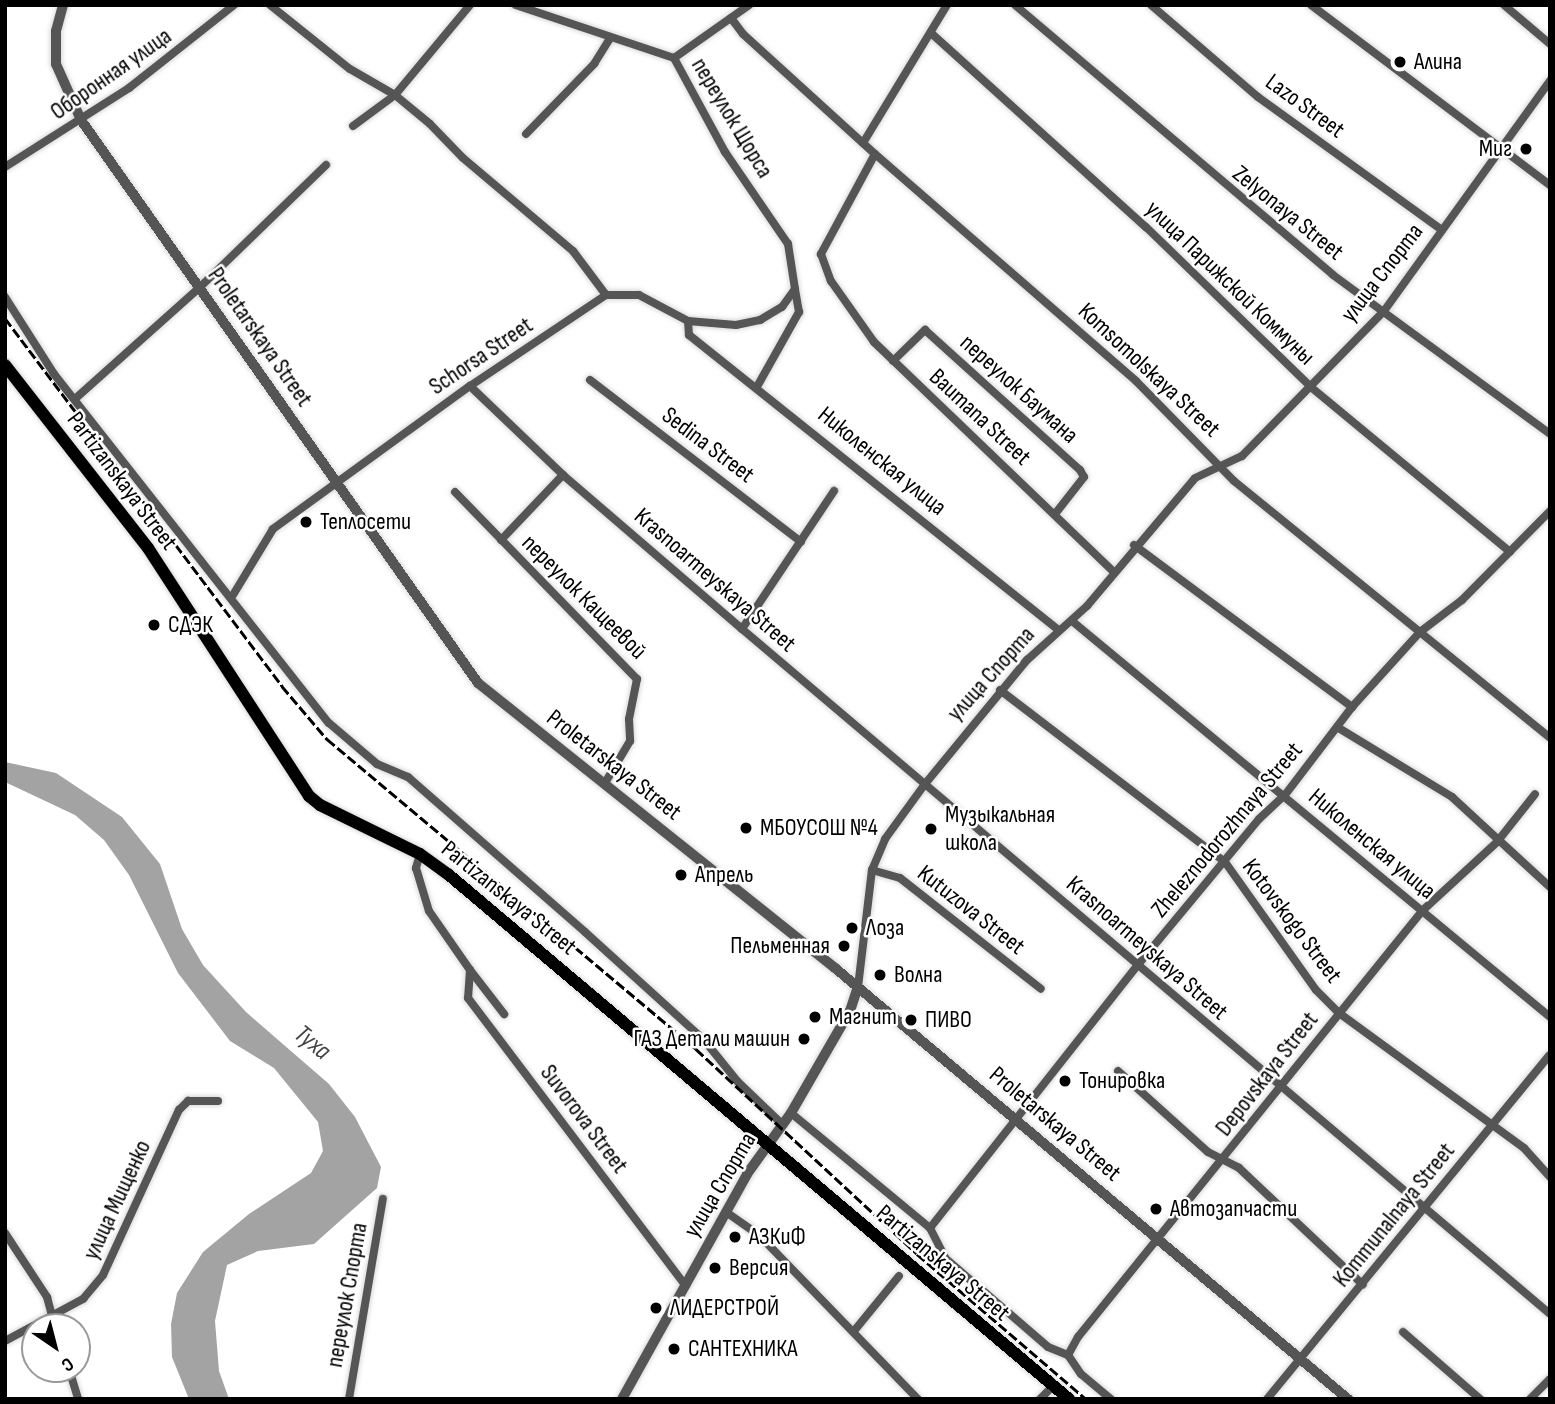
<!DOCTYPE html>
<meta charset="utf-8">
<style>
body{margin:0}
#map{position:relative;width:1555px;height:1404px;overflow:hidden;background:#fff;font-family:"Sofia Sans Condensed",sans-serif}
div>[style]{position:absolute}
.water>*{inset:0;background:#a3a3a3}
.roads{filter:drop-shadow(0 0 2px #dbdbdb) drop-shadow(0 0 2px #dbdbdb)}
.minor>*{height:8px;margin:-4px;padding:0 4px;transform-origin:4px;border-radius:4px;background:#555}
.tertiary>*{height:10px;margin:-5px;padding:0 5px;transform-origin:5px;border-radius:5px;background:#555}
.primary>*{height:12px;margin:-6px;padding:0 6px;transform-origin:6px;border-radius:6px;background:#000}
.rail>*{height:2.5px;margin-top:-1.25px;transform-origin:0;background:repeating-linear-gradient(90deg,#000 0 10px,transparent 0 13.5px)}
.dots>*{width:19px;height:19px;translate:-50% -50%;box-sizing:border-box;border:4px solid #fff;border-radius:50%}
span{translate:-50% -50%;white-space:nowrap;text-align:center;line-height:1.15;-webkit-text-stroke:5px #fff;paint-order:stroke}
.poi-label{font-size:24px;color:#000}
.left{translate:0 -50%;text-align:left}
.right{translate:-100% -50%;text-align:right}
.street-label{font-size:24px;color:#000}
.water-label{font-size:26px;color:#444;font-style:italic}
.frame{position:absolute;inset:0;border:7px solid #000;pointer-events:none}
.north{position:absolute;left:21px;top:1313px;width:70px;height:70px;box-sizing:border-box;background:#fff;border:2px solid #999;border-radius:50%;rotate:145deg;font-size:19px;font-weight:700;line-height:28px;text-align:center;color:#000}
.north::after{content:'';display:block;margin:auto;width:24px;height:32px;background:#000;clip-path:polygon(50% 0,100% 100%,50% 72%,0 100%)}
</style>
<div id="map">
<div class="water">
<i style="clip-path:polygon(5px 762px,56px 773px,122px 817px,160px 864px,182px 929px,203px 965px,246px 1012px,329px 1084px,355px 1117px,381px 1167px,377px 1188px,314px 1244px,258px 1251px,227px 1265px,215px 1321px,219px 1371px,229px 1399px,189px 1399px,172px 1357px,171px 1324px,177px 1293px,203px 1252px,249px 1214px,311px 1173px,323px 1151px,318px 1122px,274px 1068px,230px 1041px,178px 973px,129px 875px,104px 840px,75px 815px,5px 782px)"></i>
</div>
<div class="roads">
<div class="minor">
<i style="left:270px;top:5px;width:102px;rotate:38.7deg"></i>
<i style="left:350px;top:69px;width:52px;rotate:30deg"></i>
<i style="left:395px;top:95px;width:45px;rotate:39.6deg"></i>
<i style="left:430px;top:124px;width:47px;rotate:45.9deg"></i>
<i style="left:463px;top:158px;width:144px;rotate:40.2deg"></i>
<i style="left:573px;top:251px;width:55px;rotate:53.1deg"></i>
<i style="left:1015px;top:5px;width:417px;rotate:40.3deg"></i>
<i style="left:1333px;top:275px;width:269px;rotate:36.2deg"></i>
<i style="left:1151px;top:5px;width:141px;rotate:40.7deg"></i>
<i style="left:1258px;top:97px;width:227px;rotate:35.9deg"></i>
<i style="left:1311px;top:5px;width:299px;rotate:37deg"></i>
<i style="left:1504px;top:5px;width:60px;rotate:40.3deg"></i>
<i style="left:731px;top:18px;width:20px;rotate:53deg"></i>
<i style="left:743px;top:34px;width:178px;rotate:42.3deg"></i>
<i style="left:875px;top:154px;width:346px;rotate:41deg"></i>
<i style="left:1136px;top:381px;width:140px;rotate:45.6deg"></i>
<i style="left:1234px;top:481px;width:407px;rotate:39.1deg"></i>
<i style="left:931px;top:33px;width:290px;rotate:42.1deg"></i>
<i style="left:1146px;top:227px;width:231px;rotate:44.1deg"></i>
<i style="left:1312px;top:388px;width:257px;rotate:39.6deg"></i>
<i style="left:674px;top:58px;width:92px;rotate:-35.2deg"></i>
<i style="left:353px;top:126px;width:52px;rotate:-36.4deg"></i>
<i style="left:395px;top:95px;width:117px;rotate:-50.2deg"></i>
<i style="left:526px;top:134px;width:98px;rotate:-45.8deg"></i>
<i style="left:594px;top:64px;width:31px;rotate:-58deg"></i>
<i style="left:863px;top:143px;width:162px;rotate:-58.7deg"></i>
<i style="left:875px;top:154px;width:114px;rotate:118.4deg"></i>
<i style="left:821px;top:254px;width:29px;rotate:70deg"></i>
<i style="left:831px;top:281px;width:75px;rotate:54.8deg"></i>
<i style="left:874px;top:342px;width:331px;rotate:43.8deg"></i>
<i style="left:5px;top:167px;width:147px;rotate:-32.5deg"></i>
<i style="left:129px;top:88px;width:134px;rotate:-38.3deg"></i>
<i style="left:5px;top:297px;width:91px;rotate:57.5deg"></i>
<i style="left:54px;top:374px;width:444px;rotate:51.8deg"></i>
<i style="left:329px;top:723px;width:63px;rotate:40.5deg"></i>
<i style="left:377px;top:764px;width:34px;rotate:23deg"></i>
<i style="left:408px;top:777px;width:235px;rotate:41.2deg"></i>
<i style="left:585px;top:932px;width:161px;rotate:42.2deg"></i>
<i style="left:704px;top:1040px;width:54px;rotate:51deg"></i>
<i style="left:738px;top:1082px;width:61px;rotate:43.7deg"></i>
<i style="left:688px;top:321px;width:14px;rotate:86deg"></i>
<i style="left:689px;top:335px;width:473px;rotate:38.6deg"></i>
<i style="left:893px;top:361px;width:45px;rotate:-44.1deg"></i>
<i style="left:925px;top:330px;width:209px;rotate:42.1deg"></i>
<i style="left:1080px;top:470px;width:8px;rotate:60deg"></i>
<i style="left:1084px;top:477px;width:47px;rotate:128.1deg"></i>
<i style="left:590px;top:380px;width:266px;rotate:37.5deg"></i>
<i style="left:758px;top:385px;width:84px;rotate:-60.7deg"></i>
<i style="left:799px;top:312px;width:23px;rotate:-100deg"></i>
<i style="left:470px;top:386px;width:129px;rotate:43.7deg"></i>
<i style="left:563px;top:475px;width:236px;rotate:40.7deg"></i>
<i style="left:742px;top:629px;width:1059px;rotate:40.29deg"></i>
<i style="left:76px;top:398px;width:165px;rotate:-41.8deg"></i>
<i style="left:199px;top:288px;width:177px;rotate:-44.1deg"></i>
<i style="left:455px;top:492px;width:261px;rotate:45.8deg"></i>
<i style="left:637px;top:679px;width:41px;rotate:101.3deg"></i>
<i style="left:629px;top:719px;width:22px;rotate:87deg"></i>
<i style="left:630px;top:741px;width:49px;rotate:120.8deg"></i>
<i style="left:501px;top:540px;width:90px;rotate:-46.4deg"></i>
<i style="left:1134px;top:545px;width:272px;rotate:36.6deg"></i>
<i style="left:233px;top:595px;width:77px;rotate:-58.8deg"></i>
<i style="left:273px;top:529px;width:243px;rotate:-36deg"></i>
<i style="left:470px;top:386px;width:164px;rotate:-33.8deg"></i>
<i style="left:606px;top:295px;width:33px"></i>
<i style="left:639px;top:295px;width:55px;rotate:28deg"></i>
<i style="left:688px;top:321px;width:48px;rotate:4.8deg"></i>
<i style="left:736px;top:325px;width:25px;rotate:-12deg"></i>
<i style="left:760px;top:320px;width:26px;rotate:-31deg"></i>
<i style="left:782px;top:307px;width:22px;rotate:-54deg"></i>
<i style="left:795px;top:289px;width:46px;rotate:-98.8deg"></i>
<i style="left:788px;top:244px;width:112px;rotate:-124.4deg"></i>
<i style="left:725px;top:152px;width:107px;rotate:-118.5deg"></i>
<i style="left:674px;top:58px;width:167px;rotate:-161.5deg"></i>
<i style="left:1072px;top:621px;width:621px;rotate:39.64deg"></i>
<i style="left:742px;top:629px;width:166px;rotate:-56.3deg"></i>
<i style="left:1000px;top:690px;width:283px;rotate:37.4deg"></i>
<i style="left:1225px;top:862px;width:157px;rotate:54.6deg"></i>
<i style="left:1316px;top:990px;width:33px;rotate:45deg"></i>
<i style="left:1339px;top:1013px;width:229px;rotate:36.1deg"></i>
<i style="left:1524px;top:1148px;width:39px;rotate:48deg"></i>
<i style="left:1337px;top:727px;width:135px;rotate:31.3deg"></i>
<i style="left:1452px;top:797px;width:133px;rotate:42.6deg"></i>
<i style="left:420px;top:854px;width:15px;rotate:106deg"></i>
<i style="left:416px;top:868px;width:45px;rotate:73.2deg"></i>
<i style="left:429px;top:911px;width:72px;rotate:55.2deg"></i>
<i style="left:470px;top:970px;width:28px;rotate:94deg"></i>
<i style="left:468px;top:998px;width:361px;rotate:52.9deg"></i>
<i style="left:872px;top:870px;width:29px;rotate:16deg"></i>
<i style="left:900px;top:878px;width:179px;rotate:38.2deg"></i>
<i style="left:470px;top:970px;width:56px;rotate:52.3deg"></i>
<i style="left:858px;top:987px;width:118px;rotate:-83.2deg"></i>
<i style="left:872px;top:870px;width:34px;rotate:-67deg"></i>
<i style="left:885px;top:839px;width:68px;rotate:-54deg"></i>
<i style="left:925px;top:784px;width:161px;rotate:-50.6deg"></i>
<i style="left:1027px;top:660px;width:81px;rotate:-42deg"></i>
<i style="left:1087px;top:606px;width:167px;rotate:-49.8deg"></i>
<i style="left:1195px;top:478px;width:52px;rotate:-25.1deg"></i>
<i style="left:1242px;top:456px;width:203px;rotate:-45.6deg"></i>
<i style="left:1384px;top:311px;width:284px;rotate:-54.2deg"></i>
<i style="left:1118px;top:1071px;width:121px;rotate:42deg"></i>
<i style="left:1208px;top:1152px;width:35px;rotate:27deg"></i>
<i style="left:1239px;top:1168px;width:170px;rotate:43.3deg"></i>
<i style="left:791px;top:1113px;width:180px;rotate:39.6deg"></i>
<i style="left:930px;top:1228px;width:34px;rotate:63deg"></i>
<i style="left:945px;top:1258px;width:136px;rotate:40.8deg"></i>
<i style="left:1048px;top:1347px;width:22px;rotate:22deg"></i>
<i style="left:1068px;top:1355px;width:23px;rotate:56deg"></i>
<i style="left:1081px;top:1374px;width:39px;rotate:40deg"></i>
<i style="left:726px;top:1212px;width:39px;rotate:35deg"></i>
<i style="left:758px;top:1234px;width:230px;rotate:45.9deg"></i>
<i style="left:930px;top:1228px;width:334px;rotate:-51.7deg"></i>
<i style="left:1137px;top:966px;width:191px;rotate:-50.3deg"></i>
<i style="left:1259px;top:819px;width:35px;rotate:-43deg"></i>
<i style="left:1285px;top:795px;width:111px;rotate:-52.7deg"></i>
<i style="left:1352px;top:707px;width:101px;rotate:-47.8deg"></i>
<i style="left:1420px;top:632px;width:53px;rotate:-37.3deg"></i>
<i style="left:1462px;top:600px;width:125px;rotate:-45.3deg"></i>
<i style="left:5px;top:1233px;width:77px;rotate:56.7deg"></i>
<i style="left:47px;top:1297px;width:31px;rotate:75deg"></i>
<i style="left:854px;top:1331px;width:71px;rotate:-50.7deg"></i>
<i style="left:1403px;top:1332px;width:102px;rotate:41deg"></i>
<i style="left:5px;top:1341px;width:89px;rotate:-28.3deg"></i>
<i style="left:83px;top:1299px;width:31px;rotate:-50deg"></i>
<i style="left:103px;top:1275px;width:182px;rotate:-65.3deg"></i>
<i style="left:179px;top:1110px;width:13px;rotate:-45deg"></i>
<i style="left:188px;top:1101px;width:30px"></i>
<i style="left:1068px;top:1355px;width:21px;rotate:-61deg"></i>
<i style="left:1078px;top:1337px;width:548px;rotate:-51.08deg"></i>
<i style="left:1422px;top:911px;width:102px;rotate:-42.6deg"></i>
<i style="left:1497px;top:842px;width:61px;rotate:-51.6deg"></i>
<i style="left:69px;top:1369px;width:31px;rotate:73deg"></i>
<i style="left:349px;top:1399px;width:203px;rotate:-80.4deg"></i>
<i style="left:1040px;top:1399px;width:20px;rotate:-45deg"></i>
<i style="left:1267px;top:1399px;width:445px;rotate:-50.6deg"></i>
<i style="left:1530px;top:1399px;width:28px;rotate:-45deg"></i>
</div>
<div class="tertiary">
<i style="left:63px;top:5px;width:27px;rotate:105deg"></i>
<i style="left:56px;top:31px;width:33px;rotate:90deg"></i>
<i style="left:56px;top:64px;width:61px;rotate:65.9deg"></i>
<i style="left:81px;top:120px;width:689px;rotate:54.81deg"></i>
<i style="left:478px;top:683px;width:457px;rotate:38.6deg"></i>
<i style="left:835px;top:968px;width:670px;rotate:40.04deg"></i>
<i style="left:622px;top:1399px;width:257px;rotate:-60.9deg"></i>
<i style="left:747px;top:1174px;width:75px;rotate:-54.2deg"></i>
<i style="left:791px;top:1113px;width:118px;rotate:-60deg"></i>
<i style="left:850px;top:1011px;width:25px;rotate:-72deg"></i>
</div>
<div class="primary">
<i style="left:5px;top:365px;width:232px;rotate:52deg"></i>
<i style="left:148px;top:548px;width:296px;rotate:57deg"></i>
<i style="left:309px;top:796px;width:14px;rotate:39deg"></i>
<i style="left:320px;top:805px;width:111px;rotate:26.1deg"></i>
<i style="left:420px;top:854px;width:36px;rotate:36deg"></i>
<i style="left:449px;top:875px;width:812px;rotate:40.2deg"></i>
</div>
</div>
<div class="rail">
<i style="left:5px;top:318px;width:461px;rotate:53deg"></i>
<i style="left:282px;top:686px;width:70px;rotate:49.7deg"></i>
<i style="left:327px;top:739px;width:482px;rotate:40deg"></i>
<i style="left:696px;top:1049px;width:301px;rotate:42.8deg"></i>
<i style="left:917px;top:1254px;width:223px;rotate:40.6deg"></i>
</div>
<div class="dots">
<i style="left:1400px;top:62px;background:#000"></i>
<i style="left:1526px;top:149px;background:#000"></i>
<i style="left:306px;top:522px;background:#000"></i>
<i style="left:154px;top:625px;background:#000"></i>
<i style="left:746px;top:828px;background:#000"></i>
<i style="left:931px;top:829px;background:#000"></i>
<i style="left:681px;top:875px;background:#000"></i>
<i style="left:852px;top:928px;background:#000"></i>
<i style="left:844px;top:946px;background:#000"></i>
<i style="left:880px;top:975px;background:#000"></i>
<i style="left:815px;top:1017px;background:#000"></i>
<i style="left:911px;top:1020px;background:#000"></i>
<i style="left:804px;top:1039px;background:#000"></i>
<i style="left:1065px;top:1081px;background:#000"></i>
<i style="left:1156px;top:1209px;background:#000"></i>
<i style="left:735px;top:1237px;background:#000"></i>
<i style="left:715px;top:1268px;background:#000"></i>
<i style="left:656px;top:1308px;background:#000"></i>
<i style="left:674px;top:1349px;background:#000"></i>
</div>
<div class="poi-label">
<span class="left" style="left:1414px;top:62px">Алина</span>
<span class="right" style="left:1512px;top:149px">Миг</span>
<span class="left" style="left:320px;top:522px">Теплосети</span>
<span class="left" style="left:168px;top:625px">СДЭК</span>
<span class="left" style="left:945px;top:829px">Музыкальная<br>школа</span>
<span class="left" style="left:760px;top:828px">МБОУСОШ №4</span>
<span class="left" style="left:695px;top:875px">Апрель</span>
<span class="left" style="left:866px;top:928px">Лоза</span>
<span class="right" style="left:830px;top:946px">Пельменная</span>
<span class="left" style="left:894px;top:975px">Волна</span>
<span class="left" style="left:829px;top:1017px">Магнит</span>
<span class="left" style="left:925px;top:1020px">ПИВО</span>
<span class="right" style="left:790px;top:1039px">ГАЗ Детали машин</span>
<span class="left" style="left:1079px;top:1081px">Тонировка</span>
<span class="left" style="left:1170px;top:1209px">Автозапчасти</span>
<span class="left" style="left:749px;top:1237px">АЗКиФ</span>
<span class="left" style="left:729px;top:1268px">Версия</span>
<span class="left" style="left:670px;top:1308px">ЛИДЕРСТРОЙ</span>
<span class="left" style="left:688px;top:1349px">САНТЕХНИКА</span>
</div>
<div class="street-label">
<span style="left:111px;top:74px;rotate:-35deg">Оборонная улица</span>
<span style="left:1305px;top:106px;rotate:36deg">Lazo Street</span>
<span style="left:732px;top:118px;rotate:59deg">переулок Щорса</span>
<span style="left:1288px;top:213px;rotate:39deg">Zelyonaya Street</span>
<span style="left:1382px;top:273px;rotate:-52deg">улица Спорта</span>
<span style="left:1230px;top:283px;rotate:44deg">улица Парижской Коммуны</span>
<span style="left:260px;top:337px;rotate:55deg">Proletarskaya Street</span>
<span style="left:481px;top:356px;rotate:-34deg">Schorsa Street</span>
<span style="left:1149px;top:370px;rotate:43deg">Komsomolskaya Street</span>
<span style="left:1019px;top:389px;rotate:42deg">переулок Баумана</span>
<span style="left:980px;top:417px;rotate:43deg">Baumana Street</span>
<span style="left:708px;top:445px;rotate:37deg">Sedina Street</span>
<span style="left:882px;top:461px;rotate:39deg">Николенская улица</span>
<span style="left:122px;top:481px;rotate:53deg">Partizanskaya Street</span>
<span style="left:715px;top:580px;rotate:41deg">Krasnoarmeyskaya Street</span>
<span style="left:584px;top:597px;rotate:45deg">переулок Кащеевой</span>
<span style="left:991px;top:674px;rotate:-48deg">улица Спорта</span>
<span style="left:614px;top:765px;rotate:38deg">Proletarskaya Street</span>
<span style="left:1227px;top:830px;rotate:-50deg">Zheleznodorozhnaya Street</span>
<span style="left:1372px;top:844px;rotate:40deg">Николенская улица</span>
<span style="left:509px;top:898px;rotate:39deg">Partizanskaya Street</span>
<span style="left:971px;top:910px;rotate:38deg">Kutuzova Street</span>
<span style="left:1292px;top:921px;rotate:53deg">Kotovskogo Street</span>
<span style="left:1147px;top:948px;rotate:41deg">Krasnoarmeyskaya Street</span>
<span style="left:1267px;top:1074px;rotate:-52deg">Depovskaya Street</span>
<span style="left:584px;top:1119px;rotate:53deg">Suvorova Street</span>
<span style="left:1055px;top:1124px;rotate:40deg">Proletarskaya Street</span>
<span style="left:720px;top:1185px;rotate:-59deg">улица Спорта</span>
<span style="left:117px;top:1200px;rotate:-65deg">улица Мищенко</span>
<span style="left:1394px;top:1215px;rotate:-51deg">Kommunalnaya Street</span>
<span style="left:943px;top:1263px;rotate:40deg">Partizanskaya Street</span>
<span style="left:347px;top:1295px;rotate:-80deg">переулок Спорта</span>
</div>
<div class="water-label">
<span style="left:312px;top:1043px;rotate:39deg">Туха</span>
</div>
<div class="frame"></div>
<div class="north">С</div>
</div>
